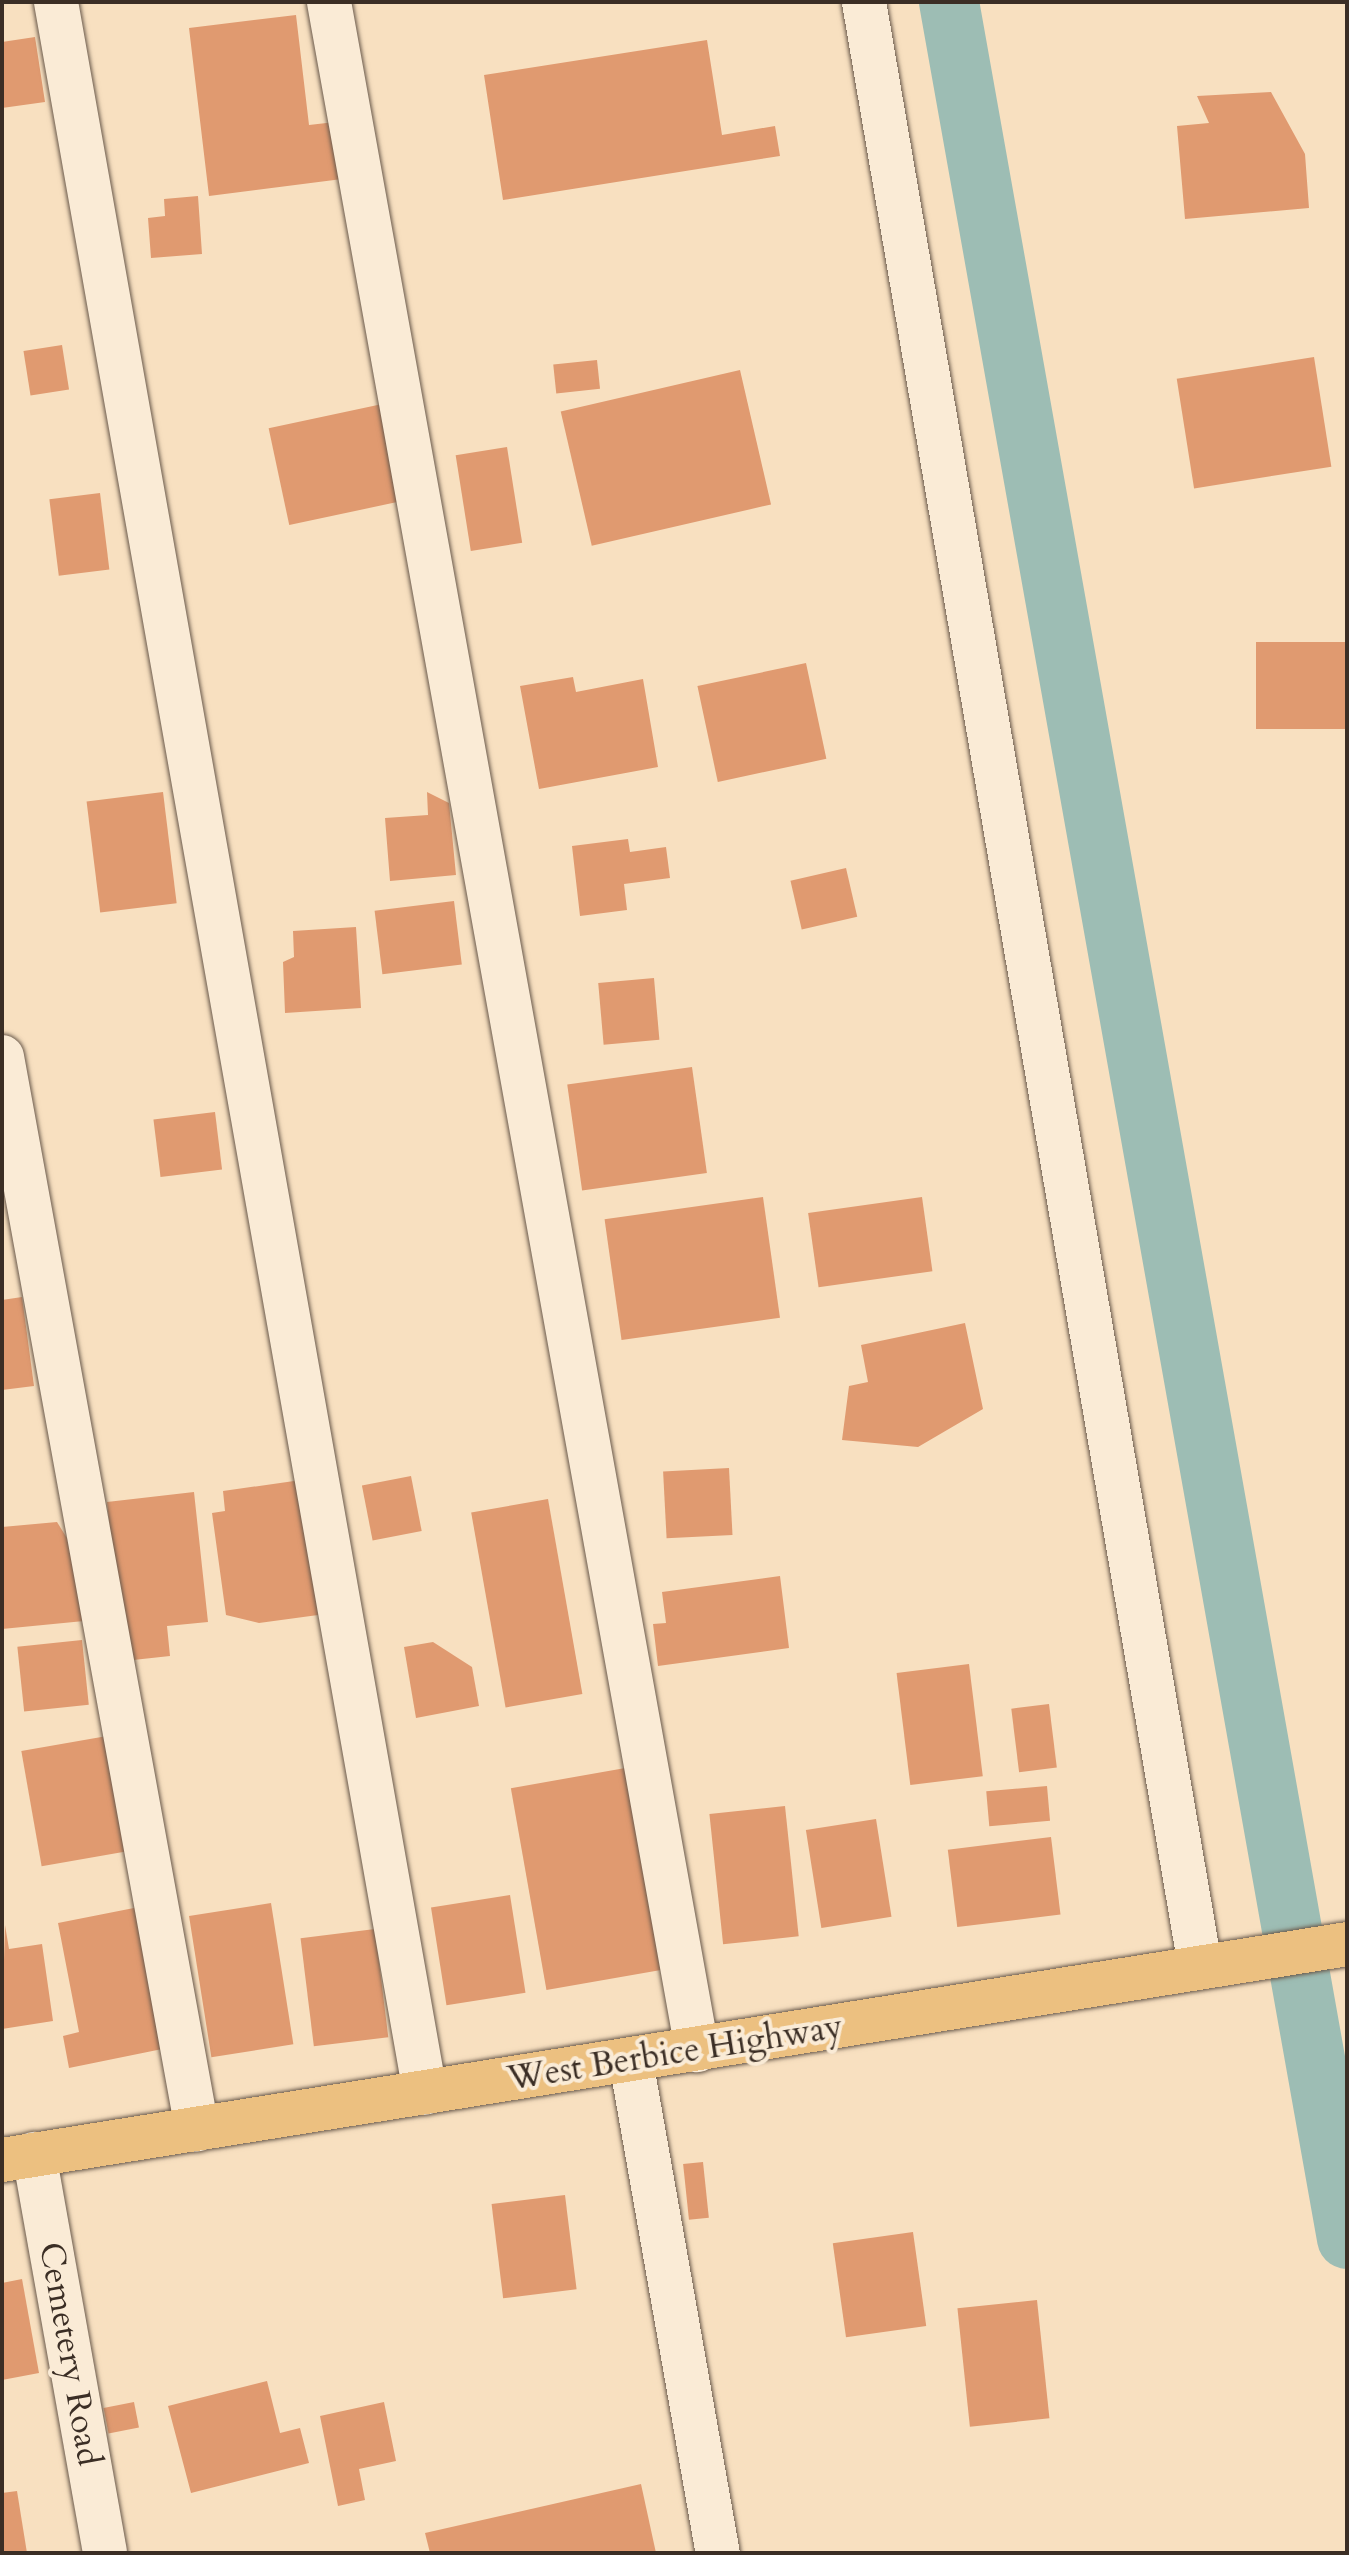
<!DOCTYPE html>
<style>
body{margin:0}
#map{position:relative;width:1349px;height:2555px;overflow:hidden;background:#f8e0c0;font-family:Cardo,serif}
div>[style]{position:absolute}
.canal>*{height:60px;margin:-30px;padding:0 30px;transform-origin:30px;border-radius:30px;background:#9dbdb4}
.building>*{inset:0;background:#e09a70;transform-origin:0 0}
.roads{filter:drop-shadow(0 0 2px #6a5a4c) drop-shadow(0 0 2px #6a5a4c)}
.minor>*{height:44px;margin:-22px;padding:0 22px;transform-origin:22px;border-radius:22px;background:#faebd6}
.primary>*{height:44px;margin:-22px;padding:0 22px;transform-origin:22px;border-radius:22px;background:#ecc080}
span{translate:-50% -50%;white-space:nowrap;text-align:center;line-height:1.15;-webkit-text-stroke:8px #faebd6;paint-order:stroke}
.street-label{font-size:34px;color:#3b2e25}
.frame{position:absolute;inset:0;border:4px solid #3b2e25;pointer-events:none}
</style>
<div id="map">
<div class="canal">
<i style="left:949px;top:2px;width:2272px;rotate:79.91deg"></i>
</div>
<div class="building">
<i style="clip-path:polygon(296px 15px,309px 125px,335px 122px,342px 179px,209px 196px,189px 28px)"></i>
<i style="clip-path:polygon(35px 37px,45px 102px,2px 108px,2px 42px)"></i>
<i style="clip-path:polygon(707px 40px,722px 135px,775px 126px,780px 156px,503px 200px,484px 75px)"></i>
<i style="clip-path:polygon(1271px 92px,1305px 154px,1309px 208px,1185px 219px,1177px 126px,1209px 123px,1197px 96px)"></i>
<i style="clip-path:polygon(198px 196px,202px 254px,151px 258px,148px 218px,165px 216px,164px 199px)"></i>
<i style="left:62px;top:345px;width:45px;height:39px;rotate:81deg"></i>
<i style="left:1314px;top:357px;width:111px;height:139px;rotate:81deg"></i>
<i style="left:597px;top:360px;width:29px;height:44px;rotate:84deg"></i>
<i style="left:740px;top:370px;width:138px;height:184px;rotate:77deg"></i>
<i style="left:387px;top:403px;width:99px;height:121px;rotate:78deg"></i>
<i style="left:507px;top:447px;width:97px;height:52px;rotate:81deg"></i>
<i style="left:100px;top:493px;width:77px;height:51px;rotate:83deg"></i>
<i style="left:1347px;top:642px;width:87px;height:91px;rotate:90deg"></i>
<i style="left:806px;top:663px;width:98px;height:111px;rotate:78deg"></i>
<i style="clip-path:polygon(573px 677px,576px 692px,643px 679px,658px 767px,539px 789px,520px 686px)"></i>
<i style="left:163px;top:792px;width:112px;height:77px;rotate:83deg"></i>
<i style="clip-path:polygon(427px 792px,449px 803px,456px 875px,390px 881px,385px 818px,428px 815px)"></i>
<i style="clip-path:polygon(628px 839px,630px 852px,666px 847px,670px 878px,624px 884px,627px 910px,580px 916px,572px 846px)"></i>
<i style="left:846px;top:868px;width:50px;height:57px;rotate:77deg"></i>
<i style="left:454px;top:901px;width:64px;height:80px;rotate:83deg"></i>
<i style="clip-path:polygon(356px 927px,361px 1008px,285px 1013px,283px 962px,294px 957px,293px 931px)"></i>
<i style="left:654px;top:978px;width:62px;height:56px;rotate:85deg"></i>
<i style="left:692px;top:1067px;width:107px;height:126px;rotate:82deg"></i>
<i style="left:215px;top:1112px;width:58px;height:62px;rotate:83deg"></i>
<i style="left:763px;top:1197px;width:122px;height:160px;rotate:82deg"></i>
<i style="left:922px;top:1197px;width:75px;height:115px;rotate:82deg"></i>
<i style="clip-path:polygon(22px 1297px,34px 1386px,2px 1390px,2px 1300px)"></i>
<i style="clip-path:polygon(965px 1323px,983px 1409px,918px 1447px,842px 1440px,849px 1386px,868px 1382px,861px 1345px)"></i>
<i style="left:729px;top:1468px;width:67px;height:66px;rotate:87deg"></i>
<i style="left:411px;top:1476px;width:56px;height:50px;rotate:79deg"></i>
<i style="clip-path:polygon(301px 1480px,318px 1615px,259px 1623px,226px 1615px,212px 1513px,225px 1511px,223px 1491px)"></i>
<i style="clip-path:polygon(194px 1492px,208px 1622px,167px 1626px,170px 1656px,124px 1661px,107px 1502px)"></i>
<i style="left:548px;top:1499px;width:198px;height:78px;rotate:80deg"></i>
<i style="clip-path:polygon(57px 1522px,78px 1556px,84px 1621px,2px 1629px,2px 1527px)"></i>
<i style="clip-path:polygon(780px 1576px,789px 1648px,658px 1666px,653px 1624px,666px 1623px,662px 1592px)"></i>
<i style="left:82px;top:1640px;width:65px;height:65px;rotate:84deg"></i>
<i style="clip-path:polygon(433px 1642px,472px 1667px,479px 1706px,416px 1718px,404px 1647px)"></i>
<i style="left:969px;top:1664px;width:113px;height:73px;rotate:83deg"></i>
<i style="left:1049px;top:1704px;width:64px;height:38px;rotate:83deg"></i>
<i style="left:107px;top:1736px;width:117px;height:87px;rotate:80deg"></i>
<i style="left:631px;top:1767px;width:205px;height:122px;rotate:80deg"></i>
<i style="left:1047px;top:1786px;width:35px;height:61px;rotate:85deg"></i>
<i style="left:785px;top:1806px;width:131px;height:76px;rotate:84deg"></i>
<i style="left:876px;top:1819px;width:99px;height:71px;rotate:81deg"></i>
<i style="left:1051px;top:1837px;width:78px;height:104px;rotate:83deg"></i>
<i style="left:510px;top:1895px;width:99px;height:80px;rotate:81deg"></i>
<i style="left:271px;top:1903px;width:143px;height:83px;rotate:81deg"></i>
<i style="clip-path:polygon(144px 1906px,172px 2047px,69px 2068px,63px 2036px,79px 2032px,58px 1923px)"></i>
<i style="clip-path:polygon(5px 1925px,9px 1949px,42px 1944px,53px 2021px,2px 2029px)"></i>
<i style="left:375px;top:1929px;width:109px;height:75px;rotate:83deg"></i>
<i style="left:703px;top:2162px;width:56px;height:20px;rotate:84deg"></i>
<i style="left:565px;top:2195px;width:95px;height:74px;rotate:83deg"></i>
<i style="left:913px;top:2232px;width:95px;height:81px;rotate:82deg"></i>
<i style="clip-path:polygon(22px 2279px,39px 2373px,2px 2380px,2px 2283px)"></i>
<i style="left:1037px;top:2300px;width:119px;height:80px;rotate:84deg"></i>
<i style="clip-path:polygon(267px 2381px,280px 2433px,300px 2428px,309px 2463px,191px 2493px,168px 2406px)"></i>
<i style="left:134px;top:2402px;width:26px;height:31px;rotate:79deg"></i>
<i style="clip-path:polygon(384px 2402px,396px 2461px,359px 2469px,365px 2500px,338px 2506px,320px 2416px)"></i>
<i style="clip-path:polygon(641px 2484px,656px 2553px,430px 2553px,425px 2533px)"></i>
<i style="clip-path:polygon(17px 2491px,27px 2553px,2px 2553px,2px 2493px)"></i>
</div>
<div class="roads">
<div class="minor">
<i style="left:56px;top:2px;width:2123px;rotate:79.99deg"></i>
<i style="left:329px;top:2px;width:2081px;rotate:79.81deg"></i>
<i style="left:864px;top:2px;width:1992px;rotate:80.29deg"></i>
<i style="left:2px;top:1057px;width:1090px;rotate:79.69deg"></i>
<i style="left:631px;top:2061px;width:500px;rotate:80deg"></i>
<i style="left:34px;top:2154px;width:405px;rotate:79.9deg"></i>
</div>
<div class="primary">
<i style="left:2px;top:2160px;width:1362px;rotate:-9.12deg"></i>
</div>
</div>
<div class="street-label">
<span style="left:675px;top:2053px;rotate:-9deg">West Berbice Highway</span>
<span style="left:70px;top:2354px;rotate:80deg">Cemetery Road</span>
</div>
<div class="frame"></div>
</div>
